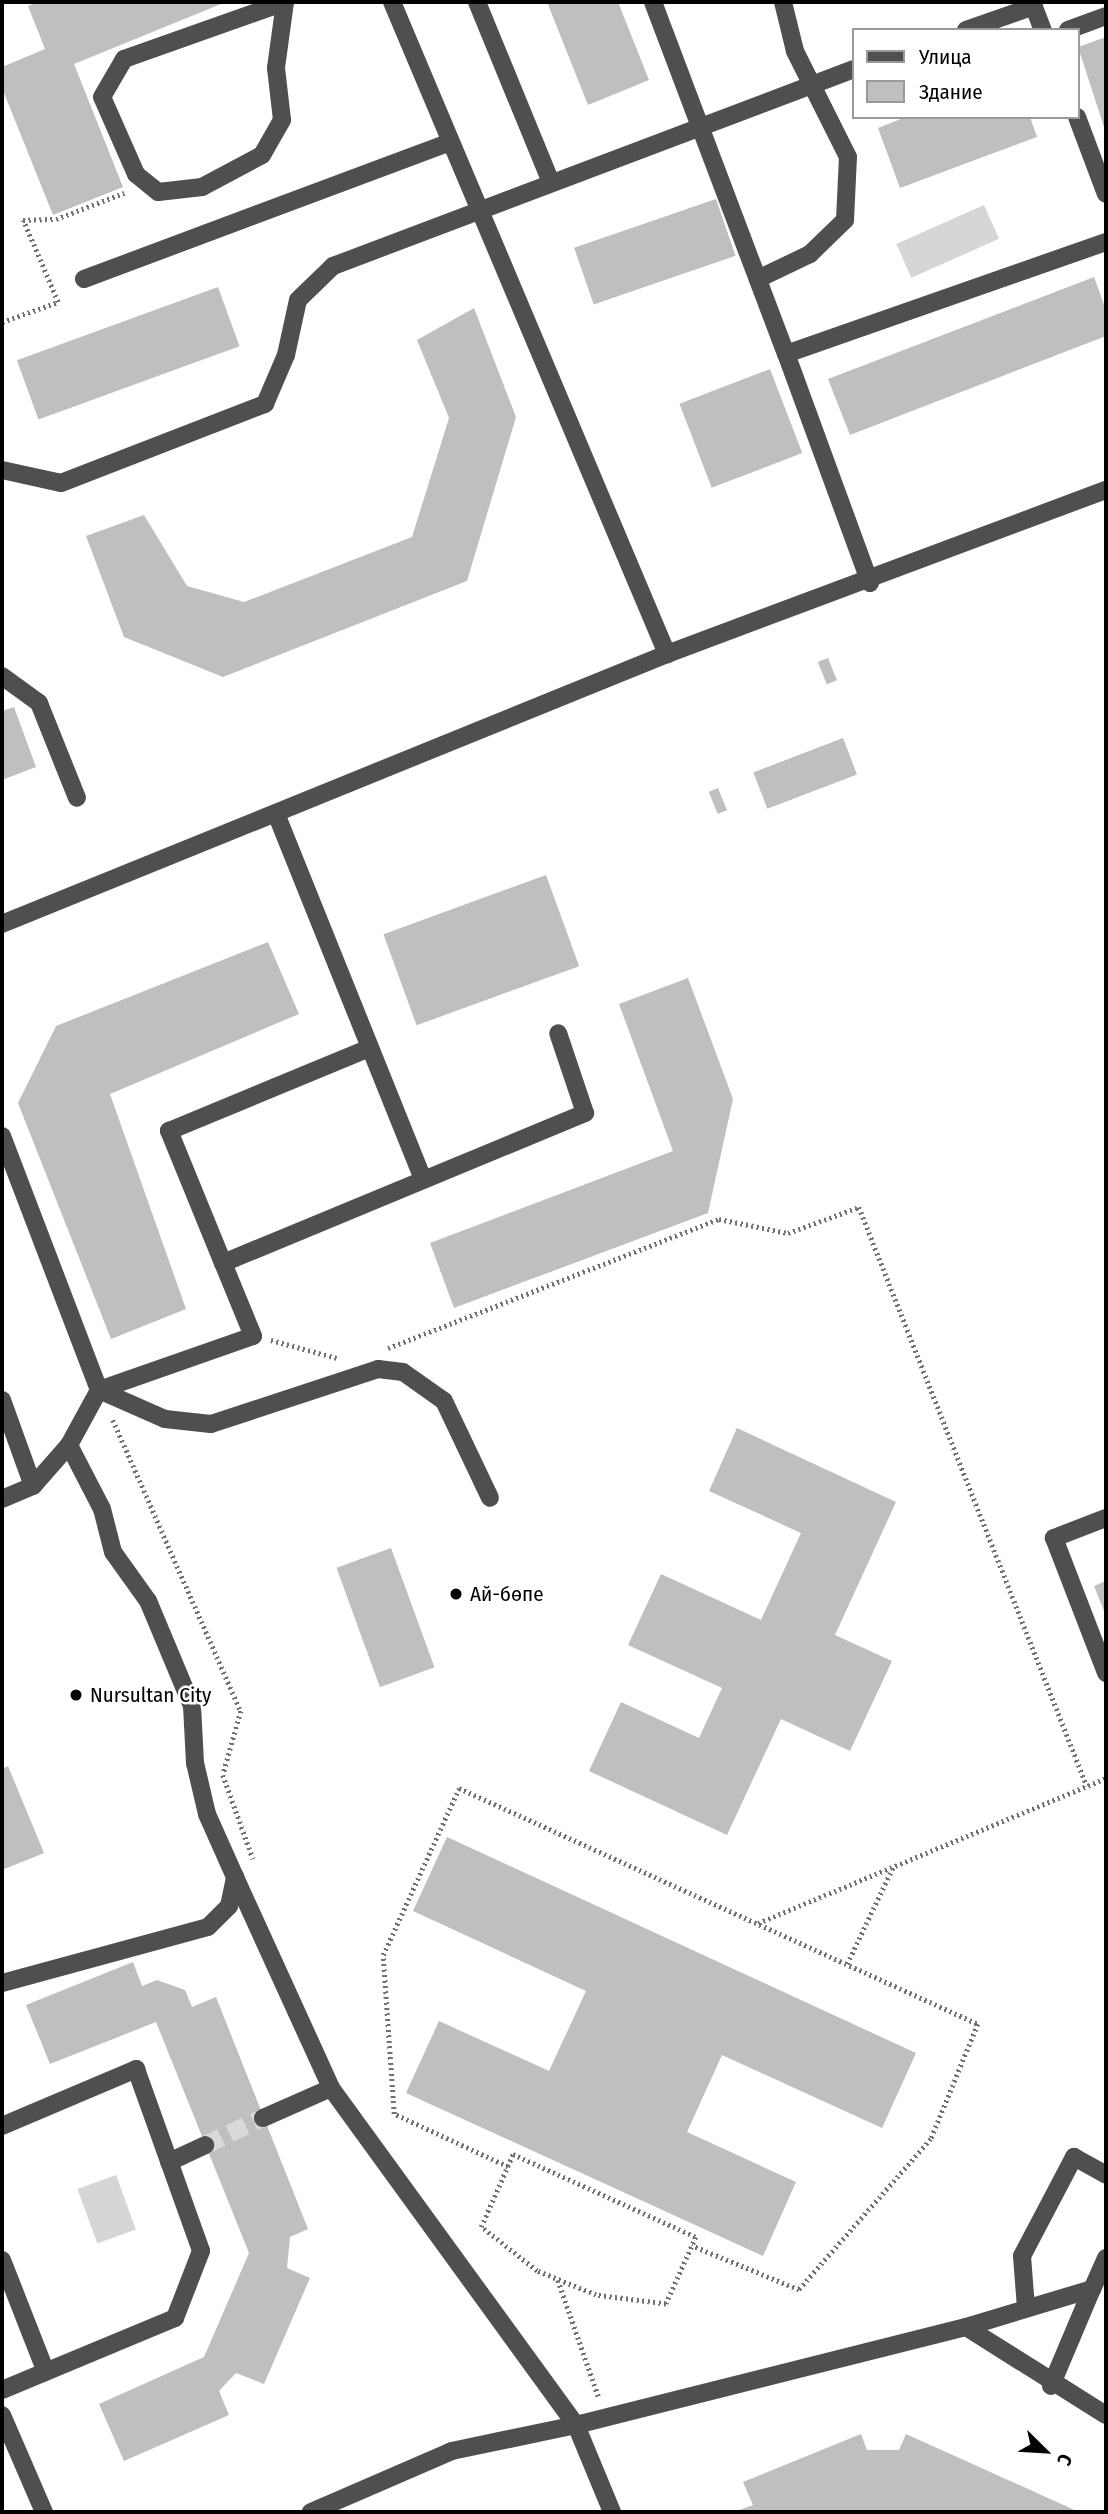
<!DOCTYPE html>
<meta charset="utf-8">
<style>
body{margin:0}
#map{position:relative;width:1108px;height:2514px;overflow:hidden;background:#fff;font-family:"Fira Sans Condensed",sans-serif}
div>[style]{position:absolute}
.green>*{inset:0;background:#d6d6d6;transform-origin:0 0}
.building>*{inset:0;background:#bfbfbf;transform-origin:0 0}
.minor-tunnel>*{height:18px;margin-top:-9px;transform-origin:0;background:repeating-linear-gradient(90deg,#d9d9d9 0 18px,transparent 0 27px)}
.path>*{height:4.5px;margin-top:-2.25px;transform-origin:0;background:repeating-linear-gradient(90deg,#717171 0 2px,transparent 0 5.5px)}
.minor>*{height:18px;margin:-9px;padding:0 9px;transform-origin:9px;border-radius:9px;background:#4f4f4f}
.dots>*{width:19px;height:19px;translate:-50% -50%;box-sizing:border-box;border:4px solid #fff;border-radius:50%}
span{translate:-50% -50%;white-space:nowrap;text-align:center;line-height:1.15;-webkit-text-stroke:5px #fff;paint-order:stroke}
.poi-label{font-size:21px;color:#000}
.left{translate:0 -50%;text-align:left}
.frame{position:absolute;inset:0;border:4px solid #000;pointer-events:none}
.legend{position:absolute;left:852px;top:28px;width:228px;height:91px;box-sizing:border-box;background:#fff;border:2px solid #999;margin:0;padding:9px 12px;list-style:none;font-size:21px;color:#000}
.legend li{display:flex;align-items:center;gap:14px;height:35px}
.legend b{width:35px;border:2px solid #999}
.north{position:absolute;left:1010px;top:2416px;width:70px;height:70px;-webkit-text-stroke:5px #fff;paint-order:stroke;rotate:114deg;font-size:19px;font-weight:700;line-height:28px;text-align:center;color:#000}
.north::after{content:'';display:block;margin:auto;width:24px;height:32px;background:#000;clip-path:polygon(50% 0,100% 100%,50% 72%,0 100%)}
</style>
<div id="map">
<div class="green">
<i style="left:984px;top:205px;width:37px;height:96px;rotate:66deg"></i>
<i style="left:116px;top:2175px;width:58px;height:41px;rotate:70deg"></i>
</div>
<div class="building">
<i style="clip-path:polygon(38px 2px,226px 2px,74px 64px,123px 187px,53px 215px,2px 88px,2px 67px,45px 49px,28px 6px)"></i>
<i style="clip-path:polygon(547px 2px,618px 2px,649px 80px,588px 105px)"></i>
<i style="clip-path:polygon(1106px 37px,1106px 133px,1078px 47px)"></i>
<i style="clip-path:polygon(906px 117px,1030px 117px,1037px 137px,900px 188px,878px 128px)"></i>
<i style="left:716px;top:199px;width:60px;height:150px;rotate:71deg"></i>
<i style="clip-path:polygon(1094px 277px,1106px 310px,1106px 336px,850px 435px,828px 379px)"></i>
<i style="left:218px;top:287px;width:63px;height:214px;rotate:70deg"></i>
<i style="clip-path:polygon(474px 308px,516px 417px,467px 581px,223px 677px,124px 637px,86px 536px,144px 515px,187px 586px,244px 602px,412px 537px,449px 418px,417px 340px)"></i>
<i style="left:770px;top:369px;width:90px;height:97px;rotate:69deg"></i>
<i style="left:828px;top:658px;width:24px;height:11px;rotate:68deg"></i>
<i style="clip-path:polygon(14px 707px,36px 767px,2px 780px,2px 711px)"></i>
<i style="left:843px;top:738px;width:39px;height:96px;rotate:69deg"></i>
<i style="left:718px;top:788px;width:24px;height:10px;rotate:68deg"></i>
<i style="left:546px;top:875px;width:97px;height:173px;rotate:70deg"></i>
<i style="clip-path:polygon(268px 942px,299px 1014px,110px 1094px,186px 1309px,111px 1339px,18px 1103px,56px 1026px)"></i>
<i style="clip-path:polygon(688px 978px,733px 1099px,708px 1213px,454px 1308px,430px 1243px,673px 1151px,619px 1004px)"></i>
<i style="clip-path:polygon(737px 1428px,896px 1502px,835px 1635px,892px 1661px,850px 1751px,781px 1719px,727px 1835px,589px 1771px,621px 1702px,699px 1738px,722px 1688px,628px 1645px,661px 1574px,761px 1620px,801px 1533px,709px 1491px)"></i>
<i style="left:391px;top:1548px;width:127px;height:58px;rotate:70deg"></i>
<i style="clip-path:polygon(1106px 1581px,1106px 1616px,1094px 1586px)"></i>
<i style="clip-path:polygon(8px 1766px,44px 1853px,2px 1870px,2px 1769px)"></i>
<i style="clip-path:polygon(447px 1837px,916px 2053px,882px 2128px,722px 2055px,687px 2132px,796px 2182px,763px 2256px,406px 2093px,439px 2021px,549px 2071px,586px 1991px,413px 1911px)"></i>
<i style="clip-path:polygon(133px 1962px,142px 1986px,157px 1980px,185px 1990px,192px 2007px,216px 1997px,308px 2229px,290px 2237px,287px 2268px,310px 2278px,264px 2384px,236px 2373px,219px 2391px,229px 2415px,124px 2461px,99px 2404px,204px 2357px,249px 2253px,156px 2022px,50px 2064px,26px 2005px)"></i>
<i style="clip-path:polygon(861px 2434px,867px 2450px,899px 2450px,906px 2434px,1079px 2512px,734px 2512px,753px 2505px,743px 2482px)"></i>
</div>
<div class="minor-tunnel">
<i style="left:205px;top:2145px;width:64px;rotate:-25deg"></i>
</div>
<div class="path">
<i style="left:2px;top:322px;width:59px;rotate:-19.7deg"></i>
<i style="left:58px;top:302px;width:89px;rotate:-113.1deg"></i>
<i style="left:23px;top:220px;width:33px;rotate:-2deg"></i>
<i style="left:56px;top:219px;width:73px;rotate:-20.9deg"></i>
<i style="left:271px;top:1340px;width:68px;rotate:15.3deg"></i>
<i style="left:388px;top:1348px;width:355px;rotate:-21.3deg"></i>
<i style="left:719px;top:1219px;width:70px;rotate:11.5deg"></i>
<i style="left:788px;top:1233px;width:76px;rotate:-20.1deg"></i>
<i style="left:859px;top:1207px;width:622px;rotate:68.51deg"></i>
<i style="left:113px;top:1420px;width:318px;rotate:66.3deg"></i>
<i style="left:241px;top:1711px;width:66px;rotate:105.7deg"></i>
<i style="left:223px;top:1775px;width:89px;rotate:70.3deg"></i>
<i style="left:758px;top:1923px;width:377px;rotate:-22.6deg"></i>
<i style="left:847px;top:1964px;width:107px;rotate:-64.6deg"></i>
<i style="left:513px;top:2154px;width:201px;rotate:24.4deg"></i>
<i style="left:696px;top:2237px;width:73px;rotate:114.1deg"></i>
<i style="left:666px;top:2304px;width:71px;rotate:-172.7deg"></i>
<i style="left:596px;top:2295px;width:64px;rotate:-157.9deg"></i>
<i style="left:537px;top:2271px;width:71px;rotate:-141.8deg"></i>
<i style="left:481px;top:2227px;width:80px;rotate:-66.3deg"></i>
<i style="left:508px;top:2167px;width:126px;rotate:-155.1deg"></i>
<i style="left:394px;top:2114px;width:159px;rotate:-94deg"></i>
<i style="left:383px;top:1955px;width:183px;rotate:-65.5deg"></i>
<i style="left:459px;top:1788px;width:570px;rotate:24.45deg"></i>
<i style="left:978px;top:2024px;width:124px;rotate:112.2deg"></i>
<i style="left:931px;top:2139px;width:201px;rotate:131.2deg"></i>
<i style="left:799px;top:2290px;width:116px;rotate:-157.6deg"></i>
<i style="left:558px;top:2280px;width:125px;rotate:70.8deg"></i>
</div>
<div class="minor">
<i style="left:285px;top:2px;width:67px;rotate:97.8deg"></i>
<i style="left:276px;top:68px;width:52px;rotate:83.4deg"></i>
<i style="left:282px;top:120px;width:40px;rotate:119.7deg"></i>
<i style="left:262px;top:155px;width:68px;rotate:151.9deg"></i>
<i style="left:202px;top:187px;width:44px;rotate:173.5deg"></i>
<i style="left:158px;top:192px;width:28px;rotate:-141deg"></i>
<i style="left:136px;top:174px;width:84px;rotate:-113.8deg"></i>
<i style="left:102px;top:97px;width:44px;rotate:-59.9deg"></i>
<i style="left:124px;top:59px;width:171px;rotate:-19.5deg"></i>
<i style="left:392px;top:2px;width:708px;rotate:67.13deg"></i>
<i style="left:477px;top:2px;width:195px;rotate:67.7deg"></i>
<i style="left:653px;top:2px;width:376px;rotate:69.3deg"></i>
<i style="left:1032px;top:2px;width:30px;rotate:69deg"></i>
<i style="left:966px;top:30px;width:72px;rotate:-19.4deg"></i>
<i style="left:1068px;top:30px;width:40px;rotate:-20.2deg"></i>
<i style="left:1077px;top:117px;width:82px;rotate:69.4deg"></i>
<i style="left:84px;top:279px;width:391px;rotate:-20.5deg"></i>
<i style="left:758px;top:279px;width:58px;rotate:-25.7deg"></i>
<i style="left:810px;top:254px;width:49px;rotate:-44.2deg"></i>
<i style="left:845px;top:220px;width:63px;rotate:-87.3deg"></i>
<i style="left:848px;top:157px;width:119px;rotate:-116.6deg"></i>
<i style="left:795px;top:51px;width:50px;rotate:-103.8deg"></i>
<i style="left:2px;top:470px;width:60px;rotate:12.4deg"></i>
<i style="left:61px;top:483px;width:219px;rotate:-21.2deg"></i>
<i style="left:265px;top:404px;width:53px;rotate:-66.8deg"></i>
<i style="left:286px;top:355px;width:56px;rotate:-77.7deg"></i>
<i style="left:298px;top:300px;width:49px;rotate:-44.2deg"></i>
<i style="left:333px;top:266px;width:557px;rotate:-20.71deg"></i>
<i style="left:870px;top:583px;width:244px;rotate:-110.1deg"></i>
<i style="left:786px;top:354px;width:339px;rotate:-19.3deg"></i>
<i style="left:2px;top:676px;width:46px;rotate:36.1deg"></i>
<i style="left:39px;top:703px;width:102px;rotate:68.2deg"></i>
<i style="left:277px;top:816px;width:388px;rotate:68.1deg"></i>
<i style="left:2px;top:924px;width:718px;rotate:-22.1deg"></i>
<i style="left:667px;top:654px;width:469px;rotate:-20.5deg"></i>
<i style="left:2px;top:1136px;width:272px;rotate:69.1deg"></i>
<i style="left:99px;top:1390px;width:163px;rotate:-19.3deg"></i>
<i style="left:253px;top:1336px;width:79px;rotate:-112.3deg"></i>
<i style="left:223px;top:1263px;width:392px;rotate:-22.5deg"></i>
<i style="left:585px;top:1113px;width:84px;rotate:-108.6deg"></i>
<i style="left:223px;top:1263px;width:143px;rotate:-112.2deg"></i>
<i style="left:169px;top:1131px;width:217px;rotate:-22.5deg"></i>
<i style="left:2px;top:1400px;width:91px;rotate:70.2deg"></i>
<i style="left:2px;top:1499px;width:34px;rotate:-23deg"></i>
<i style="left:33px;top:1486px;width:55px;rotate:-48.7deg"></i>
<i style="left:69px;top:1445px;width:63px;rotate:-61.4deg"></i>
<i style="left:99px;top:1390px;width:72px;rotate:23.7deg"></i>
<i style="left:165px;top:1419px;width:46px;rotate:6.2deg"></i>
<i style="left:211px;top:1424px;width:176px;rotate:-18.2deg"></i>
<i style="left:378px;top:1369px;width:25px;rotate:7deg"></i>
<i style="left:403px;top:1372px;width:50px;rotate:35.3deg"></i>
<i style="left:444px;top:1401px;width:107px;rotate:64.6deg"></i>
<i style="left:1106px;top:1518px;width:56px;rotate:159deg"></i>
<i style="left:1054px;top:1538px;width:145px;rotate:68.9deg"></i>
<i style="left:235px;top:1877px;width:232px;rotate:65.5deg"></i>
<i style="left:331px;top:2088px;width:417px;rotate:54deg"></i>
<i style="left:576px;top:2425px;width:127px;rotate:168.2deg"></i>
<i style="left:452px;top:2451px;width:154px;rotate:156.6deg"></i>
<i style="left:2px;top:1983px;width:213px;rotate:-15.2deg"></i>
<i style="left:208px;top:1927px;width:30px;rotate:-45deg"></i>
<i style="left:229px;top:1906px;width:30px;rotate:-78deg"></i>
<i style="left:235px;top:1877px;width:69px;rotate:-114deg"></i>
<i style="left:207px;top:1814px;width:52px;rotate:-103.2deg"></i>
<i style="left:195px;top:1763px;width:57px;rotate:-93deg"></i>
<i style="left:192px;top:1706px;width:114px;rotate:-112.7deg"></i>
<i style="left:148px;top:1601px;width:60px;rotate:-125.5deg"></i>
<i style="left:113px;top:1552px;width:44px;rotate:-104.3deg"></i>
<i style="left:102px;top:1509px;width:72px;rotate:-117.3deg"></i>
<i style="left:263px;top:2118px;width:74px;rotate:-23.8deg"></i>
<i style="left:2px;top:2126px;width:146px;rotate:-23deg"></i>
<i style="left:136px;top:2069px;width:193px;rotate:70.3deg"></i>
<i style="left:201px;top:2251px;width:72px;rotate:111.2deg"></i>
<i style="left:175px;top:2318px;width:187px;rotate:157.4deg"></i>
<i style="left:169px;top:2162px;width:40px;rotate:-25deg"></i>
<i style="left:1106px;top:2258px;width:34px;rotate:114deg"></i>
<i style="left:1092px;top:2289px;width:132px;rotate:163.2deg"></i>
<i style="left:966px;top:2327px;width:165px;rotate:32.2deg"></i>
<i style="left:2px;top:2260px;width:120px;rotate:68.6deg"></i>
<i style="left:1026px;top:2308px;width:52px;rotate:-94.4deg"></i>
<i style="left:1022px;top:2256px;width:112px;rotate:-62.3deg"></i>
<i style="left:1074px;top:2157px;width:37px;rotate:29deg"></i>
<i style="left:1051px;top:2386px;width:105px;rotate:-67.1deg"></i>
<i style="left:2px;top:2415px;width:106px;rotate:66.6deg"></i>
<i style="left:612px;top:2512px;width:94px;rotate:-112.5deg"></i>
<i style="left:576px;top:2425px;width:402px;rotate:-14.1deg"></i>
</div>
<div class="dots">
<i style="left:456px;top:1594px;background:#000"></i>
<i style="left:76px;top:1695px;background:#000"></i>
</div>
<div class="poi-label">
<span class="left" style="left:470px;top:1594px">Ай-бөпе</span>
<span class="left" style="left:90px;top:1695px">Nursultan City</span>
</div>
<div class="frame"></div>
<ul class="legend">
<li><b style="height:9px;background:#4f4f4f"></b>Улица</li>
<li><b style="height:19px;background:#bfbfbf"></b>Здание</li>
</ul>
<div class="north">С</div>
</div>
